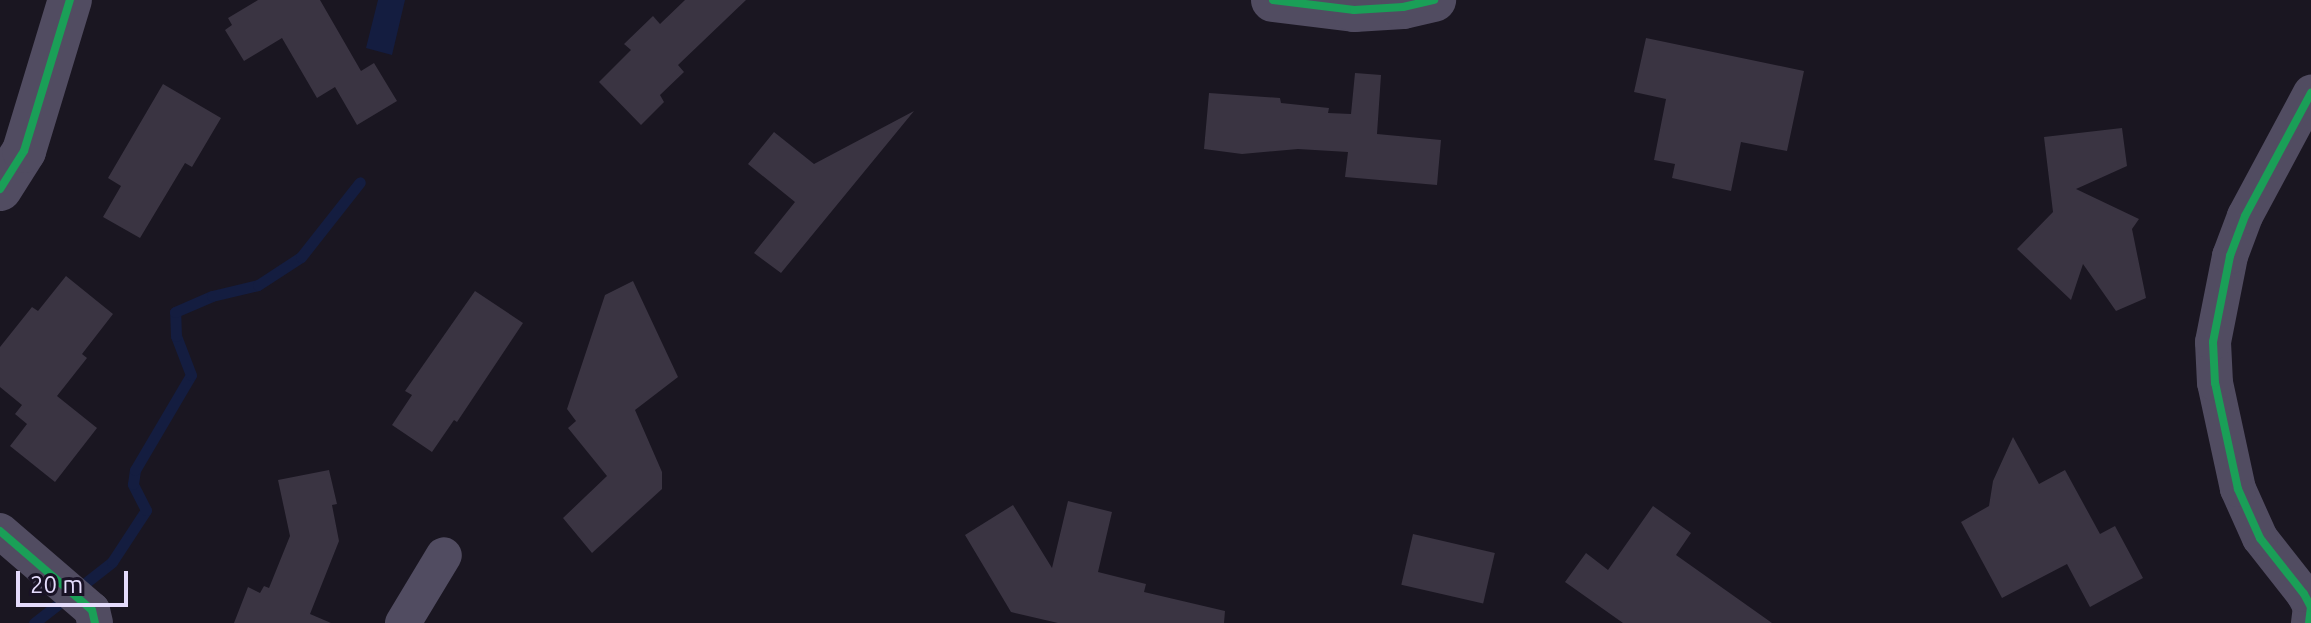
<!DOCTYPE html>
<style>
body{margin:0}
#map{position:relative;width:2311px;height:623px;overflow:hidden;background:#1a1621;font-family:Ubuntu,sans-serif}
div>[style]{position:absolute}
.water>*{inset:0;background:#141d40}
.stream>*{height:11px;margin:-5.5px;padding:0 5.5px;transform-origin:5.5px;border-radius:5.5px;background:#141d40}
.building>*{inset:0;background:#3a3442;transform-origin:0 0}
.minor>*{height:36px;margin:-18px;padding:0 18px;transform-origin:18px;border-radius:18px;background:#514c61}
.tertiary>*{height:44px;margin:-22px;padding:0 22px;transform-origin:22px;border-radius:22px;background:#514c61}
.cycleway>*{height:8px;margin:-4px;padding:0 4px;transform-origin:4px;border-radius:4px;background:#1a9f57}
span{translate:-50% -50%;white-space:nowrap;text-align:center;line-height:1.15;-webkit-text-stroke:8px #191225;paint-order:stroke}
.scale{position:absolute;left:16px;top:571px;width:112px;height:36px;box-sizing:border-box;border:4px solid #e4dbfb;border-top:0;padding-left:10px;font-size:24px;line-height:28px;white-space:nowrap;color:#e4dbfb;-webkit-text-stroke:6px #191225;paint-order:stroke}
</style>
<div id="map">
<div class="water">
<i style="clip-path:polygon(378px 0,405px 0,392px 55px,366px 48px)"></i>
</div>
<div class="stream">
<i style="left:34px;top:623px;width:99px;rotate:-38deg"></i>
<i style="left:112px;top:562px;width:62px;rotate:-56.8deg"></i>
<i style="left:146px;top:510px;width:29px;rotate:-117deg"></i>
<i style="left:133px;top:484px;width:14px;rotate:-82deg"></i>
<i style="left:135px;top:470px;width:110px;rotate:-59.5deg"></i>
<i style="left:191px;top:375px;width:42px;rotate:-111deg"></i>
<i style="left:176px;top:336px;width:24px;rotate:-92deg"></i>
<i style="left:175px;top:312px;width:40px;rotate:-23.4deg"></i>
<i style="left:212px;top:296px;width:47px;rotate:-13.4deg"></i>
<i style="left:258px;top:285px;width:51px;rotate:-33.1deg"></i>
<i style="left:301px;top:257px;width:95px;rotate:-51.8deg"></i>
</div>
<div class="building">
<i style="clip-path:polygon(258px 0,320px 0,361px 71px,374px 63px,397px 101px,357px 125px,335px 87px,317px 98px,282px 38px,244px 61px,225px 30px,232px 25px,228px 18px)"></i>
<i style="clip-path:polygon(685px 0,746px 0,678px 65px,684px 72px,660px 95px,664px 102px,641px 125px,599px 82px,631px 50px,624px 44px,653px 16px,660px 24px)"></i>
<i style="clip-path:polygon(1646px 38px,1804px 71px,1787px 151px,1741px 142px,1731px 191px,1672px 178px,1675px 164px,1654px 160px,1666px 99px,1634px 92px)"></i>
<i style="clip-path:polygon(1355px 73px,1381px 75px,1377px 134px,1441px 140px,1437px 185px,1345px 177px,1348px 152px,1298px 149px,1242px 154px,1204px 149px,1209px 93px,1280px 98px,1281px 103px,1329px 108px,1328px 113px,1351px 114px)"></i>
<i style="clip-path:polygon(163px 84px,221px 118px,192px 167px,185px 163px,140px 238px,103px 217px,121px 186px,108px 178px)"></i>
<i style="clip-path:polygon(914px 111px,781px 273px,754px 253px,795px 202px,748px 164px,774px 132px,814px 164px)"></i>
<i style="clip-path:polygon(2122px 128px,2127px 166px,2076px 189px,2139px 219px,2132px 229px,2146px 298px,2116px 311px,2083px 264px,2071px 300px,2017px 249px,2053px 212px,2044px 137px)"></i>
<i style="clip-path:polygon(66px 276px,113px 314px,82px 354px,87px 358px,57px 396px,97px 428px,55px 482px,10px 446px,27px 424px,15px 414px,22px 405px,0 387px,0 347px,32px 307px,38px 311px)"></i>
<i style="clip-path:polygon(633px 281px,678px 377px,635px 410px,662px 472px,662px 489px,592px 553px,563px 518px,607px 476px,568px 428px,576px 421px,567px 409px,605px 295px)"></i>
<i style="clip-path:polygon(475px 291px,523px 323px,457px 422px,454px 420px,432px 452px,392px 425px,412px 395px,405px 391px)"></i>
<i style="clip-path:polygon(2013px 437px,2039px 484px,2065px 470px,2100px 534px,2115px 526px,2143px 578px,2090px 607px,2067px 564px,2002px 598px,1961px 522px,1989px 506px,1993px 481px)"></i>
<i style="clip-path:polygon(329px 470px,337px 504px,332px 505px,339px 541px,310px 614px,331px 623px,234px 623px,248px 587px,260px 593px,264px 586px,269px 588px,290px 536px,278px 480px)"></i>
<i style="clip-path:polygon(1068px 501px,1112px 512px,1098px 572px,1146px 584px,1144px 592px,1225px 611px,1224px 623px,1058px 623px,1011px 612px,965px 535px,1013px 505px,1052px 568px)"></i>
<i style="clip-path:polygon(1653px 506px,1691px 533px,1676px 555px,1772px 623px,1623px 623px,1565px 582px,1586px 553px,1608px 570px)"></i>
<i style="left:1413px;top:534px;width:84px;height:52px;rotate:13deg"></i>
</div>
<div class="minor">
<i style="left:0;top:531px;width:121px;rotate:40.7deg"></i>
<i style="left:92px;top:610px;width:13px;rotate:77deg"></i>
<i style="left:403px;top:623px;width:79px;rotate:-58.9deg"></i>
<i style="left:2309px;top:623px;width:16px;rotate:-83deg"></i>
<i style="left:2311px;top:607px;width:15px;rotate:-118deg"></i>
<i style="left:2304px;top:594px;width:71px;rotate:-128.2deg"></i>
<i style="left:2260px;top:538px;width:54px;rotate:-114.2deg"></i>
<i style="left:2238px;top:489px;width:108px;rotate:-102.2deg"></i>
<i style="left:2215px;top:383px;width:41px;rotate:-92.8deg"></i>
<i style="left:2213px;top:342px;width:88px;rotate:-78.8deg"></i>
<i style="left:2230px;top:256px;width:43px;rotate:-69.4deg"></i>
<i style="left:2245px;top:216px;width:140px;rotate:-61.8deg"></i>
</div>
<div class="tertiary">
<i style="left:1273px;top:0;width:82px;rotate:7deg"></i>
<i style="left:1354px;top:10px;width:49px;rotate:-3.5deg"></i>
<i style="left:1403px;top:7px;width:32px;rotate:-13deg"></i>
<i style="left:0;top:189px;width:45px;rotate:-57.7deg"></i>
<i style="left:24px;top:151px;width:158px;rotate:-73.1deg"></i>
</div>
<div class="cycleway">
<i style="left:1273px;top:0;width:82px;rotate:7deg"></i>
<i style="left:1354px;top:10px;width:49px;rotate:-3.5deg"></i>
<i style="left:1403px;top:7px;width:32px;rotate:-13deg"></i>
<i style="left:0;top:189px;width:45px;rotate:-57.7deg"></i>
<i style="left:24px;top:151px;width:158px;rotate:-73.1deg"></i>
<i style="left:0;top:531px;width:121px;rotate:40.7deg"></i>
<i style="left:92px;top:610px;width:13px;rotate:77deg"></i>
<i style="left:2309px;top:623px;width:16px;rotate:-83deg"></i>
<i style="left:2311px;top:607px;width:15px;rotate:-118deg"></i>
<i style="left:2304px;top:594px;width:71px;rotate:-128.2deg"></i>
<i style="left:2260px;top:538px;width:54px;rotate:-114.2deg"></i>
<i style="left:2238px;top:489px;width:108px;rotate:-102.2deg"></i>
<i style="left:2215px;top:383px;width:41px;rotate:-92.8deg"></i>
<i style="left:2213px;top:342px;width:88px;rotate:-78.8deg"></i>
<i style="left:2230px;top:256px;width:43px;rotate:-69.4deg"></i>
<i style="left:2245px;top:216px;width:140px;rotate:-61.8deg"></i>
</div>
<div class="scale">20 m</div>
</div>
